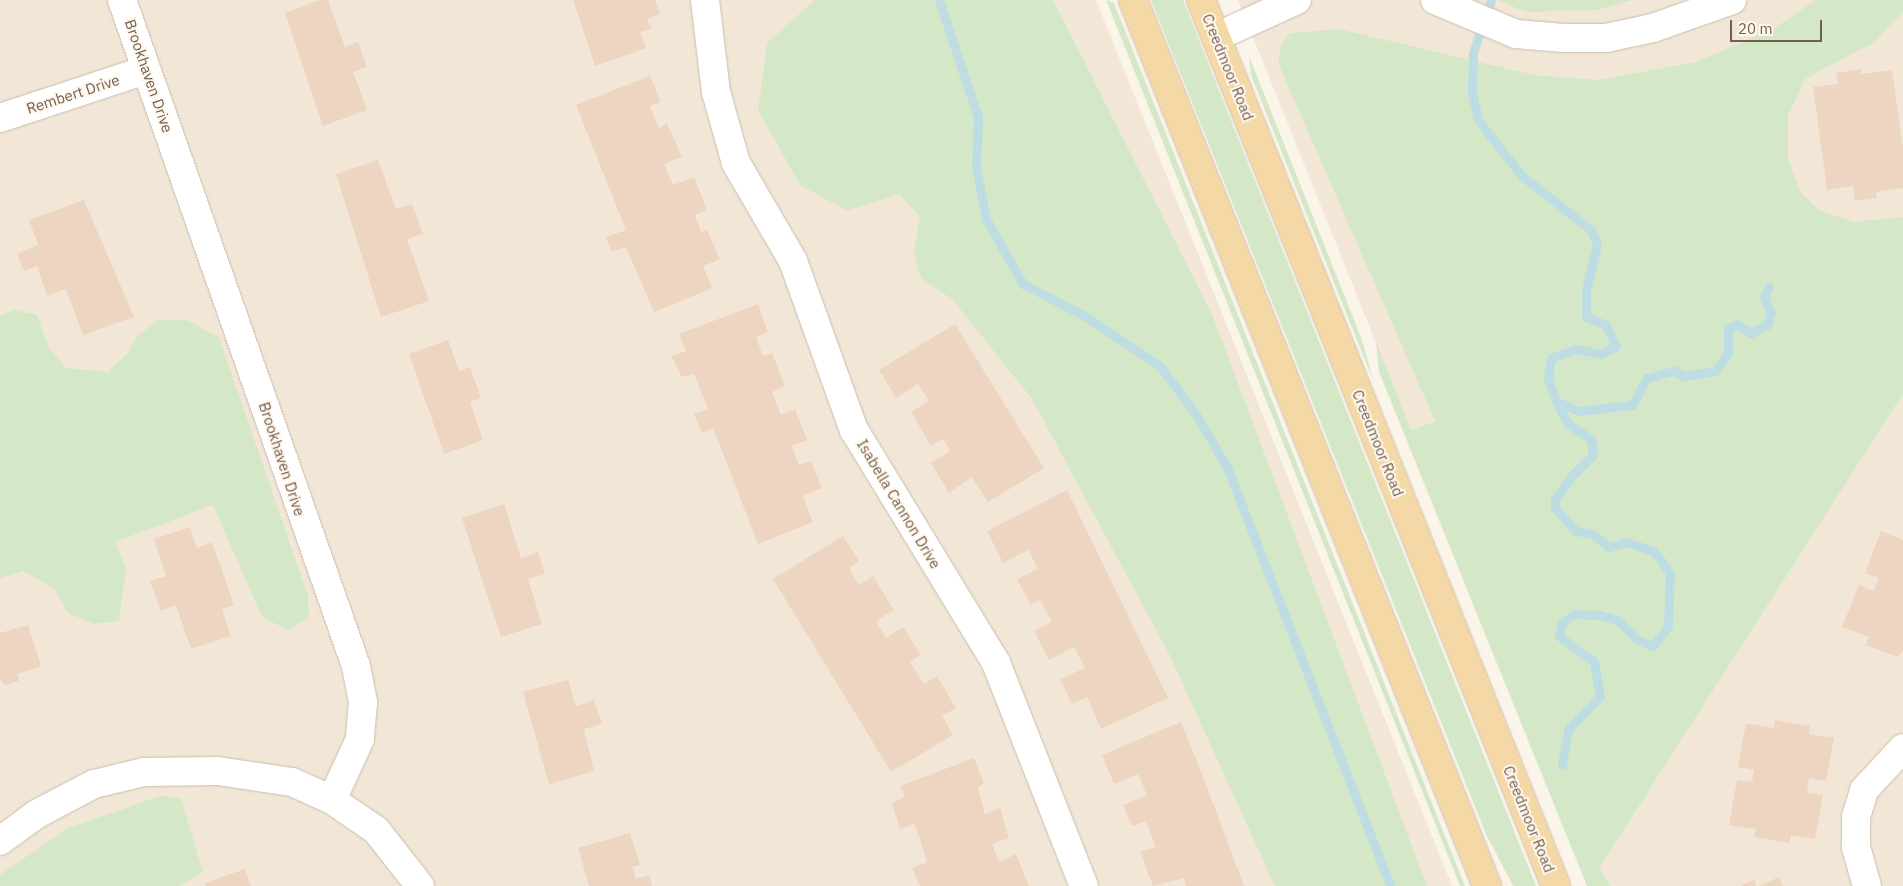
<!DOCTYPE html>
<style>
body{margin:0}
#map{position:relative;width:1903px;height:886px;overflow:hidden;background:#fbf4e9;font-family:"IBM Plex Sans",sans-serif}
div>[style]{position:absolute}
.residential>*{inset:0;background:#f2e7d7}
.green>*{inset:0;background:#d4e8c8}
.stream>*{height:9px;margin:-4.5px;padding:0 4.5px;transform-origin:4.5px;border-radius:4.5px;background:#bedde3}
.building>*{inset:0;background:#eed5c2}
.roads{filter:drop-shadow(0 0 1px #ccbdaf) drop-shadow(0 0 1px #ccbdaf)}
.street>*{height:28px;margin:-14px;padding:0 14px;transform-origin:14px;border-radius:14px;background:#fff}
.primary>*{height:28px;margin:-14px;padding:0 14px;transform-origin:14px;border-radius:14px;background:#f4d9a7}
span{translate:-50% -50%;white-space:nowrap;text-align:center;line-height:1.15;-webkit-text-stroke:4px #fef8ef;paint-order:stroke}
.street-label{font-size:15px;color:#735d4e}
.scale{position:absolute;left:1730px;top:20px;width:92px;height:22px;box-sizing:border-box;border:2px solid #735d4e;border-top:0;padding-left:6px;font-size:15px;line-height:18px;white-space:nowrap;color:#735d4e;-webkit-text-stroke:4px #fef8ef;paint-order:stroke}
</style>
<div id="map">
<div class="residential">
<i style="clip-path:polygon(0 0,1096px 0,1452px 886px,0 886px)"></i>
<i style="clip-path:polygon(1238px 0,1903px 0,1903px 229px,1411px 430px)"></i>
<i style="clip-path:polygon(1903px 394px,1903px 886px,1610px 886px,1600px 867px)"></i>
</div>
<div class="green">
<i style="clip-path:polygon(815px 0,1053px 0,1212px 314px,1427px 886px,1275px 886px,1170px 656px,1032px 399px,953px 300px,921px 278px,914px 252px,920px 217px,900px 194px,847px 211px,800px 185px,758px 110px,767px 43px)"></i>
<i style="clip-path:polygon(1106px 0,1114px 3px,1465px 886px,1460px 886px)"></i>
<i style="clip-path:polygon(1151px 0,1183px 0,1536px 886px,1513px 886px,1486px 834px)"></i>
<i style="clip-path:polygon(1498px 0,1632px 0,1596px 10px,1525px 12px)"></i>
<i style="clip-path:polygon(1816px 0,1903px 0,1903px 12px,1874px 42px,1805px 79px,1788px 116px,1788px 158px,1800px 191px,1819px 210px,1854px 222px,1903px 217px,1903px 394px,1600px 867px,1610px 886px,1587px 886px,1379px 372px,1376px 342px,1411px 430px,1435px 421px,1278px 63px,1281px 45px,1290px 33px,1339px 29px,1535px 75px,1598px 80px,1696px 62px,1776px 27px)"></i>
<i style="clip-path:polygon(1249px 56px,1362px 340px,1373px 380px,1251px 75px)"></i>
<i style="clip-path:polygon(14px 310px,37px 315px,49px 348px,66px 368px,108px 372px,129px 352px,136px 337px,158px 320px,187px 320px,219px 337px,308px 596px,309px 617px,288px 630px,262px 617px,213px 505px,115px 542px,126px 569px,119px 621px,93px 624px,67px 612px,55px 589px,23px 571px,0 578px,0 316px)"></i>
<i style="clip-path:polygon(160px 796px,181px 798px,203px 872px,179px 886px,0 886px,0 875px,66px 829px)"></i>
</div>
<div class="stream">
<i style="left:939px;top:0;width:123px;rotate:71.6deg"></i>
<i style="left:978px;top:117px;width:50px;rotate:92.3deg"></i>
<i style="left:976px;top:167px;width:53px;rotate:79.1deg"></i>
<i style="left:986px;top:219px;width:75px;rotate:60.4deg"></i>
<i style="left:1023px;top:284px;width:70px;rotate:27.3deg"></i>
<i style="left:1085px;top:316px;width:90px;rotate:33.7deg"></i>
<i style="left:1160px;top:366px;width:59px;rotate:53.3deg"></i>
<i style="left:1195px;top:413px;width:63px;rotate:59.3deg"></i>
<i style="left:1227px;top:467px;width:450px;rotate:68.7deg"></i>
<i style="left:1491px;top:0;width:56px;rotate:108.8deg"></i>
<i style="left:1473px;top:53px;width:40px;rotate:91.4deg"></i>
<i style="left:1472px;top:93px;width:28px;rotate:77deg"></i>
<i style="left:1478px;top:120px;width:71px;rotate:51.8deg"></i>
<i style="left:1522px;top:176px;width:88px;rotate:38deg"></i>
<i style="left:1591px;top:230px;width:15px;rotate:67deg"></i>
<i style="left:1597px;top:244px;width:47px;rotate:103.4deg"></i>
<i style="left:1586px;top:290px;width:27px;rotate:90deg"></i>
<i style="left:1586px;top:317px;width:22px;rotate:22deg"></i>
<i style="left:1606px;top:325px;width:23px;rotate:65deg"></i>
<i style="left:1616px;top:346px;width:17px;rotate:152deg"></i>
<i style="left:1601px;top:354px;width:26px;rotate:-169deg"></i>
<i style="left:1575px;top:349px;width:26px;rotate:159deg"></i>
<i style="left:1551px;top:358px;width:20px;rotate:99deg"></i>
<i style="left:1548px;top:378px;width:24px;rotate:71deg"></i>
<i style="left:1556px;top:401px;width:25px;rotate:63deg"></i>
<i style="left:1567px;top:423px;width:29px;rotate:34deg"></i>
<i style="left:1591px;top:439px;width:16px;rotate:83deg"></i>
<i style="left:1593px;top:455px;width:28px;rotate:136deg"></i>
<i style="left:1573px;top:474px;width:31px;rotate:126deg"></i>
<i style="left:1555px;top:499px;width:9px;rotate:90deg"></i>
<i style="left:1555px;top:508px;width:31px;rotate:48deg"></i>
<i style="left:1576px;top:531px;width:15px;rotate:8deg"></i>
<i style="left:1591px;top:533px;width:23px;rotate:38deg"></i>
<i style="left:1609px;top:547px;width:18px;rotate:-16deg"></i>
<i style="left:1626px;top:542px;width:29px;rotate:18deg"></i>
<i style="left:1654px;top:551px;width:27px;rotate:54deg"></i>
<i style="left:1670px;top:573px;width:53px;rotate:92.2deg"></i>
<i style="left:1668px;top:626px;width:25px;rotate:127deg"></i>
<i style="left:1653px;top:646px;width:16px;rotate:-158deg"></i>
<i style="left:1638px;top:640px;width:29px;rotate:-136deg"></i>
<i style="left:1617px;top:620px;width:19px;rotate:-164deg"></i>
<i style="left:1599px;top:615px;width:25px;rotate:-178deg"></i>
<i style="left:1574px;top:614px;width:15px;rotate:143deg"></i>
<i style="left:1562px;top:623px;width:13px;rotate:103deg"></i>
<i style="left:1559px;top:636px;width:44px;rotate:36.6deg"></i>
<i style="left:1594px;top:662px;width:35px;rotate:80deg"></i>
<i style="left:1600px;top:696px;width:47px;rotate:133.3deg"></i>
<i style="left:1568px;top:730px;width:35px;rotate:100deg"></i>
<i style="left:1556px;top:401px;width:24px;rotate:24deg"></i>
<i style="left:1578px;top:411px;width:54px;rotate:-6.3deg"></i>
<i style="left:1632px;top:405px;width:31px;rotate:-61deg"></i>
<i style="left:1647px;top:378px;width:28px;rotate:-15deg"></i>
<i style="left:1674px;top:371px;width:11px;rotate:27deg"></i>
<i style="left:1684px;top:376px;width:31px;rotate:-9deg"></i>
<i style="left:1715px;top:371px;width:22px;rotate:-54deg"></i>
<i style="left:1728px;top:353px;width:24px;rotate:-90deg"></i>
<i style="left:1728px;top:329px;width:10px;rotate:-29deg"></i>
<i style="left:1737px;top:324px;width:17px;rotate:33deg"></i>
<i style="left:1751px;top:333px;width:18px;rotate:-27deg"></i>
<i style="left:1767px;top:325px;width:13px;rotate:-72deg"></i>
<i style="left:1771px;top:313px;width:17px;rotate:-115deg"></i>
<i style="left:1764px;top:298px;width:12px;rotate:-66deg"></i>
</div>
<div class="building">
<i style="clip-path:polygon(320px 0,328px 0,345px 47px,358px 42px,367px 67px,353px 72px,367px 110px,323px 126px,285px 13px)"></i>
<i style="clip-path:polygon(573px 0,655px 0,660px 14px,647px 19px,651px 29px,640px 32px,646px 48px,595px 66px)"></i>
<i style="clip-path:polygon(1861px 69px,1861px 74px,1892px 70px,1903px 148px,1903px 188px,1876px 192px,1877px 198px,1855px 201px,1853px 186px,1827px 190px,1813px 87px,1838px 84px,1836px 73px)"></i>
<i style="clip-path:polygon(650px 76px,661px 102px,650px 106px,659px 128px,667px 123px,682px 157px,664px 164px,673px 185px,694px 177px,707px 210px,695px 215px,701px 232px,707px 230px,720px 259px,703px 266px,712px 288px,654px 312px,626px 247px,612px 252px,606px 237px,626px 230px,576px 105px)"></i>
<i style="clip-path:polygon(378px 160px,396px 209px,412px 204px,423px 234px,407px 239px,429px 301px,381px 317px,336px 174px)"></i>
<i style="clip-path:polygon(84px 200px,134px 317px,83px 335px,66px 289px,47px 296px,37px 266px,24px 271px,17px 254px,38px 245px,29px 220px)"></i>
<i style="clip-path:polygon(758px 304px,768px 332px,756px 337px,763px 356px,772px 353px,785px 386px,772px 392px,781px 415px,795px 409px,807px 440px,792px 446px,799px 465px,811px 461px,822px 488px,803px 496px,813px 522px,758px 544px,713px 428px,702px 433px,694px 414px,708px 409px,694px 374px,682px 377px,671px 356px,686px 351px,679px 334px)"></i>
<i style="clip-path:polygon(955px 324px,1044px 468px,988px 502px,972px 477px,949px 493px,931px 463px,950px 451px,943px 439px,931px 446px,911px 412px,929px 401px,918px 384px,896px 398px,879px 370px)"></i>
<i style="clip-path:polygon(448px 340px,459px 371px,470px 367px,481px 398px,470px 402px,483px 440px,444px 454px,409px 354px)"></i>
<i style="clip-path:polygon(1067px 490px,1168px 698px,1101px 729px,1087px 697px,1072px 704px,1060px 679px,1085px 668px,1074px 647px,1049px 660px,1034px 631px,1052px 622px,1040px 600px,1030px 604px,1017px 579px,1038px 569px,1028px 550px,1003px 563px,987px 531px)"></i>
<i style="clip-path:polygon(504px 504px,521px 558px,538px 552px,545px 574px,528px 579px,542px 624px,501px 637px,462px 518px)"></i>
<i style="clip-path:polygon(190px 527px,197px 548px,212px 542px,234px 605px,222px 609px,231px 636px,191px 649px,176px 605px,161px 611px,150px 581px,166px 576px,154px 539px)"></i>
<i style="clip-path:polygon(1881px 531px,1903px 540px,1903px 651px,1898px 657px,1865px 645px,1869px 637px,1842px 627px,1859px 585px,1874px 591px,1879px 578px,1865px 573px)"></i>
<i style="clip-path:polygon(843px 536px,859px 561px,849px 568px,859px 585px,873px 576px,894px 610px,876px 621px,886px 638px,903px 627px,921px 655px,910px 662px,924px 684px,937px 676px,956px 708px,942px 716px,953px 735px,891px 772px,773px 579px)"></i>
<i style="clip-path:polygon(28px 625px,41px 666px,17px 674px,19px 681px,5px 685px,0 679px,0 633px)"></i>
<i style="clip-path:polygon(568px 680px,576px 706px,594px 700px,602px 724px,584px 729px,594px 771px,549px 784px,523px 692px)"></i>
<i style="clip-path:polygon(1775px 720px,1810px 726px,1809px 734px,1834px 738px,1826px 781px,1809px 778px,1807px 793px,1823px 795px,1815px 839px,1791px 835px,1790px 843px,1754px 837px,1756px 829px,1729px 825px,1737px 780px,1752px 782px,1754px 770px,1738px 767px,1746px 723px,1774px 728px)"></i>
<i style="clip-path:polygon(1181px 722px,1202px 774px,1244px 886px,1186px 886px,1184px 878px,1153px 886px,1140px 852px,1156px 847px,1146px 821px,1132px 826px,1123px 805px,1147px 795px,1138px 774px,1114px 784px,1102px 755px)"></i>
<i style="clip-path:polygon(974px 758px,984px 783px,978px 788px,985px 814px,1000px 808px,1009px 838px,992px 844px,999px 862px,1016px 854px,1029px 886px,920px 886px,912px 868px,927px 862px,920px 839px,914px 824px,900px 829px,892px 803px,905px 797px,900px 786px)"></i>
<i style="clip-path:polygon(630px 833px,640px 865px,632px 867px,636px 879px,649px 875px,652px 886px,589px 886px,578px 848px)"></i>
<i style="clip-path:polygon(245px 869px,251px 886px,206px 886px,205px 883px)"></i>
<i style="clip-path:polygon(1779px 877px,1783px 886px,1759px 886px)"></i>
<i style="clip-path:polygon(1754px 880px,1756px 886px,1740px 886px)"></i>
</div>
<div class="roads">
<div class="street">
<i style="left:122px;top:0;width:706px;rotate:70.64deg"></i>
<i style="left:356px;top:666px;width:37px;rotate:79deg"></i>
<i style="left:363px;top:702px;width:37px;rotate:95deg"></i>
<i style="left:360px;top:739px;width:67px;rotate:114.7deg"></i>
<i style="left:332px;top:800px;width:53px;rotate:34.3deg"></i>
<i style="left:376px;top:830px;width:71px;rotate:51.8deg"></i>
<i style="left:705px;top:0;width:93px;rotate:83.2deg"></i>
<i style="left:716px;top:92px;width:74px;rotate:74.3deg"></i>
<i style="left:736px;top:163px;width:113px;rotate:59.8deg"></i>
<i style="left:793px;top:261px;width:180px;rotate:70.2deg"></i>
<i style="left:854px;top:430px;width:273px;rotate:58.6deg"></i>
<i style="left:996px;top:663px;width:240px;rotate:68.5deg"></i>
<i style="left:1435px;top:0;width:88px;rotate:22.8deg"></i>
<i style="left:1516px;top:34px;width:47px;rotate:4.9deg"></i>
<i style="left:1563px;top:38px;width:43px"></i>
<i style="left:1606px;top:38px;width:48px;rotate:-12deg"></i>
<i style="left:1653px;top:28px;width:84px;rotate:-19.5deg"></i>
<i style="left:1216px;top:37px;width:89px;rotate:-24.6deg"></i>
<i style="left:0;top:118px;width:154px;rotate:-18.2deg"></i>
<i style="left:0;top:841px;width:46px;rotate:-36.1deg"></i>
<i style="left:37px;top:814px;width:64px;rotate:-27.8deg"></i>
<i style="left:94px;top:784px;width:51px;rotate:-13.5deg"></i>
<i style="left:144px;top:772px;width:74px;rotate:-0.8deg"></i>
<i style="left:218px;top:771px;width:75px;rotate:8.5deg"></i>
<i style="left:292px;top:782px;width:44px;rotate:24.2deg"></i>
<i style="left:1867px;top:886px;width:41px;rotate:-105.8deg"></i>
<i style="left:1856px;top:847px;width:30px;rotate:-90deg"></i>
<i style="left:1856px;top:817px;width:28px;rotate:-73deg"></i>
<i style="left:1864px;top:790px;width:57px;rotate:-47.1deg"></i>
</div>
<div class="primary">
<i style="left:1133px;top:0;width:954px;rotate:68.22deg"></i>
<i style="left:1201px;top:0;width:954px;rotate:68.17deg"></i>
</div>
</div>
<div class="street-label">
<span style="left:1228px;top:67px;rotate:68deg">Creedmoor Road</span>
<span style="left:149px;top:76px;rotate:71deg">Brookhaven Drive</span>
<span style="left:73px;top:94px;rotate:-18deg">Rembert Drive</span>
<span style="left:1378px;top:443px;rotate:68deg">Creedmoor Road</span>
<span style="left:282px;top:459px;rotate:72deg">Brookhaven Drive</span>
<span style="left:899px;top:504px;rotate:59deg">Isabella Cannon Drive</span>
<span style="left:1529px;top:819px;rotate:68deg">Creedmoor Road</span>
</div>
<div class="scale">20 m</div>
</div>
